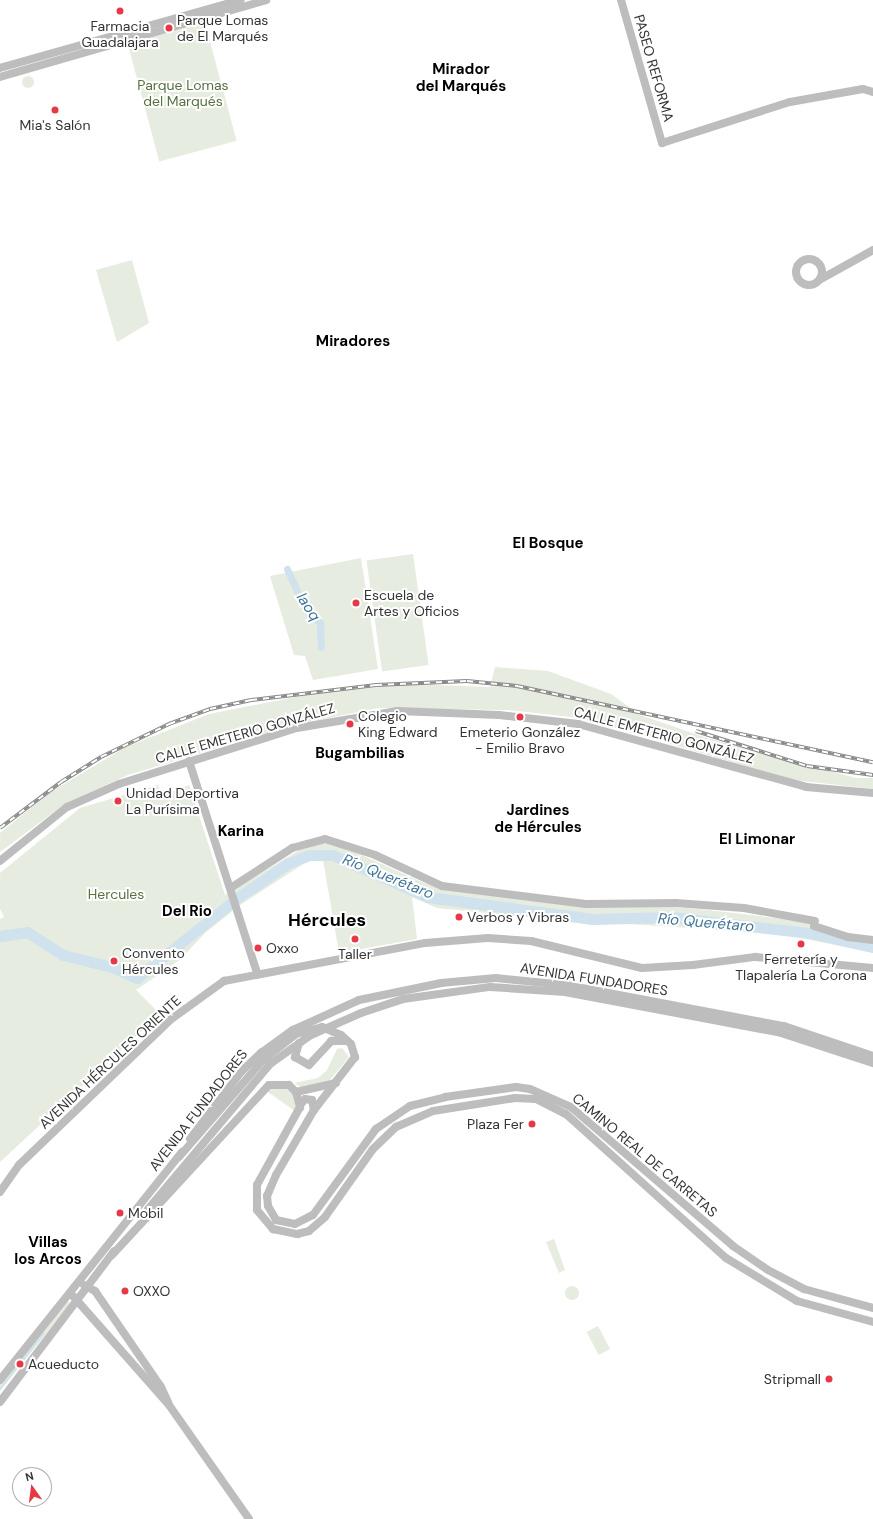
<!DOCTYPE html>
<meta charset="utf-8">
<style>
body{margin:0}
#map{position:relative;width:873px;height:1519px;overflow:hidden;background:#fff;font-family:"DM Sans",sans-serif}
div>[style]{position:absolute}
.green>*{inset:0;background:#e6ecdf;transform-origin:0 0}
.round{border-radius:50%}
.stream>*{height:2px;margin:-1px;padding:0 1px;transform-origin:1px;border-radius:1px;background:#cfe2ee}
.canal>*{height:7px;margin:-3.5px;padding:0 3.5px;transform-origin:3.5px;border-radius:3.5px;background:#cfe2ee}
.river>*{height:11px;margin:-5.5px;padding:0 5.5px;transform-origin:5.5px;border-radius:5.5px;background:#cfe2ee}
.secondary>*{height:8px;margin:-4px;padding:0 4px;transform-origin:4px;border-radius:4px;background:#bdbdbd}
.secondary>.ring{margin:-4px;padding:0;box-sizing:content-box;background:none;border:8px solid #bdbdbd;border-radius:50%}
.rail>*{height:3.5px;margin-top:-1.75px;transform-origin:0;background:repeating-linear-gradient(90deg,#fff 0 6px,#888 0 12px);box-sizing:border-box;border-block:1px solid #888}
.dots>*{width:11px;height:11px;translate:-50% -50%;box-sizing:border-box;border:2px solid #fff;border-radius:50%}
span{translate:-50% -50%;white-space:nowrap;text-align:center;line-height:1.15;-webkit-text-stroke:4px #fff;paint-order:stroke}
.poi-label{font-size:14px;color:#333}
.left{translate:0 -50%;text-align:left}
.right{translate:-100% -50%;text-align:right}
.street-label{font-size:14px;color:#333}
.park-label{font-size:14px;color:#56703f}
.neighbourhood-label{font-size:15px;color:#000;font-weight:700}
.water-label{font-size:15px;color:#3f7597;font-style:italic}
.district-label{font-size:18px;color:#000;font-weight:700}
.north{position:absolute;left:12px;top:1467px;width:40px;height:40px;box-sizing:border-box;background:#fff;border:1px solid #adadad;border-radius:50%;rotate:346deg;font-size:11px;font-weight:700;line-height:16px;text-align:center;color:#333}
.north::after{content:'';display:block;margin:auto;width:14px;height:18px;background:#e63946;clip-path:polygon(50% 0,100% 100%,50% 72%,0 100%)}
</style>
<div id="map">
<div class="green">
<i style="left:205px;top:23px;width:122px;height:80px;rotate:75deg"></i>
<i class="round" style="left:22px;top:76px;width:12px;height:12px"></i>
<i style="clip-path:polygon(132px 260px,149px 323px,117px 342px,96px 270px)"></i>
<i style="left:413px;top:554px;width:112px;height:47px;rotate:82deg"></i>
<i style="clip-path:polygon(361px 558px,378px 669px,313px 680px,305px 656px,294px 655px,270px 576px)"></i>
<i style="clip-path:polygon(495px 667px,548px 671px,611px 694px,640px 715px,704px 737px,856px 778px,873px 778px,873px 789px,794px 780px,581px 718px,508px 710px,378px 708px,294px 725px,128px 775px,66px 803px,0 852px,0 833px,49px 793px,126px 747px,209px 714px,311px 694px,409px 684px,490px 687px)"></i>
<i style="clip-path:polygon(158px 785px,162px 796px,189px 785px,225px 895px,311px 843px,337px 844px,424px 883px,449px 890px,699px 909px,810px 922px,873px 942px,873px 953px,782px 934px,536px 918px,437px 908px,412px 897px,417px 939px,339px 953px,323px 860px,308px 861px,240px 905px,205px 933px,181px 959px,136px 990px,160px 1014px,0 1162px,0 919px,4px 917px,0 909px,0 873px,80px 808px)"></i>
<i style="clip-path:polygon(342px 1048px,349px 1057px,330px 1080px,301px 1087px,294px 1083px,318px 1078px,327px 1070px,337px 1049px)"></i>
<i style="clip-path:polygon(275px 1084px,296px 1092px,299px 1114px,264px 1089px)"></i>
<i style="clip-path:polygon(554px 1239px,565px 1270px,559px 1273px,546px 1242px)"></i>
<i class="round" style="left:565px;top:1286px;width:14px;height:14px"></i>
<i style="clip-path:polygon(65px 1301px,71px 1303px,0 1391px,0 1381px)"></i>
<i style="left:598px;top:1326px;width:26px;height:13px;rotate:62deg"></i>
</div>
<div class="stream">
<i style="left:0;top:1389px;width:71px;rotate:-51.8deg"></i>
</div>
<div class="canal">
<i style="left:287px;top:569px;width:43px;rotate:65.2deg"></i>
<i style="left:305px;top:608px;width:21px;rotate:45deg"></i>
<i style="left:320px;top:623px;width:24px;rotate:88deg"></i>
</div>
<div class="river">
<i style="left:0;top:936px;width:27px;rotate:-8deg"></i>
<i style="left:27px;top:932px;width:43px;rotate:32.6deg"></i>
<i style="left:63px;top:955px;width:50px;rotate:13.8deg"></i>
<i style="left:112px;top:967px;width:27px;rotate:24deg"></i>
<i style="left:137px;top:978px;width:127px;rotate:-38.6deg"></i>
<i style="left:236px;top:899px;width:62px;rotate:-34.5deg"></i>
<i style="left:287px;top:864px;width:24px;rotate:-22deg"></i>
<i style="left:309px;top:855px;width:24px"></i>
<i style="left:333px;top:855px;width:104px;rotate:23.9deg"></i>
<i style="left:428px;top:897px;width:166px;rotate:7.6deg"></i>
<i style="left:593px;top:919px;width:78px;rotate:-1.5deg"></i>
<i style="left:671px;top:917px;width:140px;rotate:6.6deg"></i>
<i style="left:810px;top:933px;width:65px;rotate:12.5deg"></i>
</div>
<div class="secondary">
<i style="left:621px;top:0;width:149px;rotate:74deg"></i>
<i style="left:662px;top:143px;width:134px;rotate:-17.8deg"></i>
<i style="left:790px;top:102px;width:74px;rotate:-10.1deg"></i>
<i style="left:863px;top:89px;width:10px;rotate:17deg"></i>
<i style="left:0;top:68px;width:250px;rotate:-15.8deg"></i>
<i style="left:0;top:77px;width:277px;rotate:-16.1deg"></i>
<i class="ring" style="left:796px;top:259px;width:18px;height:18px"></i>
<i style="left:821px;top:279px;width:60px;rotate:-29.1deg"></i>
<i style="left:189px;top:761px;width:223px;rotate:72.2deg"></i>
<i style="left:0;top:861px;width:86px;rotate:-38.9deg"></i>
<i style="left:67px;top:807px;width:57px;rotate:-23.9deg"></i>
<i style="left:119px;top:784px;width:187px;rotate:-17.5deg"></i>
<i style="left:297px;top:728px;width:102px;rotate:-9.6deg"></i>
<i style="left:398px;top:711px;width:101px;rotate:2.3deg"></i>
<i style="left:499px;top:715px;width:80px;rotate:6.5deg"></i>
<i style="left:578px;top:724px;width:237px;rotate:15.4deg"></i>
<i style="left:806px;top:787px;width:67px;rotate:5.1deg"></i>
<i style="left:232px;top:887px;width:72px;rotate:-33deg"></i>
<i style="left:292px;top:848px;width:34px;rotate:-15deg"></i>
<i style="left:325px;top:839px;width:52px;rotate:17.7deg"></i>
<i style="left:375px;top:855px;width:74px;rotate:24.8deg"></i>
<i style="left:442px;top:886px;width:145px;rotate:7.1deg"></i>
<i style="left:586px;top:904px;width:90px;rotate:-0.6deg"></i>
<i style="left:676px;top:903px;width:68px;rotate:4.2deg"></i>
<i style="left:744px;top:908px;width:72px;rotate:10.4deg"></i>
<i style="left:814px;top:926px;width:36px;rotate:18deg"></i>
<i style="left:848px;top:937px;width:25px;rotate:7deg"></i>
<i style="left:299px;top:1043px;width:15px;rotate:106deg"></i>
<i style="left:295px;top:1057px;width:16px;rotate:30deg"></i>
<i style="left:309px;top:1065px;width:33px;rotate:-47deg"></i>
<i style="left:331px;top:1041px;width:16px"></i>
<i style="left:296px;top:1092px;width:41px;rotate:-12.7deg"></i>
<i style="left:301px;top:1104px;width:6px;rotate:-51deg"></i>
<i style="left:305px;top:1099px;width:7px;rotate:8deg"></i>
<i style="left:312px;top:1100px;width:10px;rotate:79deg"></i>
<i style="left:190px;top:1139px;width:84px;rotate:-52.7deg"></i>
<i style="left:241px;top:1072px;width:28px;rotate:-44deg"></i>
<i style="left:261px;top:1053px;width:39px;rotate:-36deg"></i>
<i style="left:293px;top:1030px;width:72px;rotate:-24.4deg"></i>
<i style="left:359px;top:1000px;width:84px;rotate:-11.7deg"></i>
<i style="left:441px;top:983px;width:55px;rotate:-5.2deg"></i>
<i style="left:496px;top:978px;width:70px;rotate:5.7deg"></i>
<i style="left:566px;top:985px;width:222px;rotate:10.7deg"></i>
<i style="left:784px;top:1026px;width:94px;rotate:18.6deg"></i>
<i style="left:179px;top:1157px;width:130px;rotate:-49.1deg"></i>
<i style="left:264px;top:1059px;width:41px;rotate:-38deg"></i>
<i style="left:296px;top:1034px;width:27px;rotate:-15deg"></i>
<i style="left:322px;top:1027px;width:21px;rotate:23deg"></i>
<i style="left:341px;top:1035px;width:13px;rotate:42deg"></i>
<i style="left:351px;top:1044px;width:14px;rotate:73deg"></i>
<i style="left:355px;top:1057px;width:67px;rotate:127.7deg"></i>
<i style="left:314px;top:1110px;width:75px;rotate:120.3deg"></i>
<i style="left:276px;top:1175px;width:23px;rotate:113deg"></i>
<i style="left:267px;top:1196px;width:10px;rotate:84deg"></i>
<i style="left:268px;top:1206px;width:16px;rotate:60deg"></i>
<i style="left:276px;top:1220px;width:19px;rotate:12deg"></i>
<i style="left:295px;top:1224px;width:20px;rotate:-27deg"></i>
<i style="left:313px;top:1215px;width:107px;rotate:-53.8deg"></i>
<i style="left:376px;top:1129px;width:41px;rotate:-34.1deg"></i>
<i style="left:410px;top:1106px;width:36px;rotate:-14deg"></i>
<i style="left:445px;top:1097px;width:72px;rotate:-8deg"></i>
<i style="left:516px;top:1087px;width:14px;rotate:8deg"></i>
<i style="left:530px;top:1089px;width:45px;rotate:23.7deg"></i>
<i style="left:571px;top:1107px;width:213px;rotate:40.6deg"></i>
<i style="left:733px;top:1246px;width:42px;rotate:34.4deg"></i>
<i style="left:768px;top:1270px;width:41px;rotate:27.8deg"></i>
<i style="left:804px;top:1289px;width:72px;rotate:15.4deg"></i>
<i style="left:0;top:1192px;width:33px;rotate:-55deg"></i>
<i style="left:19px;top:1165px;width:209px;rotate:-43.8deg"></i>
<i style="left:170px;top:1020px;width:67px;rotate:-35.8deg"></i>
<i style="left:224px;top:981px;width:205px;rotate:-10.7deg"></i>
<i style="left:425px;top:943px;width:63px;rotate:-4.5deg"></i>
<i style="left:488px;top:938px;width:43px;rotate:4deg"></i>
<i style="left:531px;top:941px;width:114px;rotate:13.7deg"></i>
<i style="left:642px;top:968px;width:51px;rotate:-3.4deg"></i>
<i style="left:693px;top:965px;width:63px;rotate:-7.4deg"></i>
<i style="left:755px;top:957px;width:119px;rotate:5.3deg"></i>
<i style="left:148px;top:1209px;width:189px;rotate:-49.9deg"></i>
<i style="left:270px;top:1064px;width:50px;rotate:-35.3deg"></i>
<i style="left:311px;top:1035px;width:55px;rotate:-23.7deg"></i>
<i style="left:361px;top:1013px;width:44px;rotate:-18.4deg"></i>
<i style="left:403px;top:999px;width:88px;rotate:-7.9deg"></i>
<i style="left:490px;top:987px;width:75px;rotate:3.8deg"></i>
<i style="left:565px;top:992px;width:220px;rotate:10.7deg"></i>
<i style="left:781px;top:1033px;width:97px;rotate:18.1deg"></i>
<i style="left:112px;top:1255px;width:231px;rotate:-47.3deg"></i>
<i style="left:269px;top:1085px;width:20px"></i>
<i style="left:289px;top:1085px;width:10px;rotate:45deg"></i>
<i style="left:296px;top:1092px;width:16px;rotate:75deg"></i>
<i style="left:300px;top:1107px;width:89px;rotate:118.9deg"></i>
<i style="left:257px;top:1185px;width:25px;rotate:90deg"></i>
<i style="left:257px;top:1210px;width:25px;rotate:50deg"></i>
<i style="left:273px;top:1229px;width:25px;rotate:12deg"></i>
<i style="left:297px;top:1234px;width:12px;rotate:-14deg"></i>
<i style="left:309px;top:1231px;width:21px;rotate:-41deg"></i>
<i style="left:325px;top:1217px;width:83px;rotate:-54.8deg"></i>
<i style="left:373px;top:1149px;width:32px;rotate:-44deg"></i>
<i style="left:396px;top:1127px;width:40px;rotate:-23.4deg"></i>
<i style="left:433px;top:1111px;width:83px;rotate:-9deg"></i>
<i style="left:515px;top:1098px;width:21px;rotate:3deg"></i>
<i style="left:536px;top:1099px;width:34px;rotate:27deg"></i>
<i style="left:566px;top:1114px;width:215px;rotate:42deg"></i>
<i style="left:726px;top:1258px;width:83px;rotate:31.2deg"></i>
<i style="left:797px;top:1301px;width:79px;rotate:15.4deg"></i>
<i style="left:84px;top:1285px;width:13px;rotate:29deg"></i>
<i style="left:95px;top:1291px;width:116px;rotate:55.5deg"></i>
<i style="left:161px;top:1387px;width:17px;rotate:65deg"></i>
<i style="left:73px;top:1296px;width:145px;rotate:48.6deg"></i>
<i style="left:169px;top:1405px;width:139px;rotate:54.9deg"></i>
<i style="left:0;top:1380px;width:292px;rotate:-51.4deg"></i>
<i style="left:0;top:1402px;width:189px;rotate:-52.9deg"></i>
</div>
<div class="rail">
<i style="left:696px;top:731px;width:116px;rotate:17.5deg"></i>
<i style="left:807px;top:766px;width:67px;rotate:7.8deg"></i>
<i style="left:0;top:828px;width:76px;rotate:-37deg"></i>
<i style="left:61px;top:782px;width:47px;rotate:-32deg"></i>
<i style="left:101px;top:757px;width:76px;rotate:-25.9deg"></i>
<i style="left:169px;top:724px;width:44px;rotate:-20.1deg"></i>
<i style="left:210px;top:709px;width:42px;rotate:-12.4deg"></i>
<i style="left:251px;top:700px;width:126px;rotate:-6.8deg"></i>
<i style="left:376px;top:685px;width:91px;rotate:-2.5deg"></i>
<i style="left:467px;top:681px;width:50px;rotate:5.7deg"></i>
<i style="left:517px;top:686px;width:364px;rotate:12.1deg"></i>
</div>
<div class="dots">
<i style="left:120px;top:11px;background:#e63946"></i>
<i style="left:169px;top:28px;background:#e63946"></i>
<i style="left:55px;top:110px;background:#e63946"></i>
<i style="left:356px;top:603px;background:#e63946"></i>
<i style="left:520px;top:717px;background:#e63946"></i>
<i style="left:350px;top:724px;background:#e63946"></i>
<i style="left:118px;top:801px;background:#e63946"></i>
<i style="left:459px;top:917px;background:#e63946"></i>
<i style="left:355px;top:939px;background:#e63946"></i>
<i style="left:801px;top:944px;background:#e63946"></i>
<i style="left:258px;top:948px;background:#e63946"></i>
<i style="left:114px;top:961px;background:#e63946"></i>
<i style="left:532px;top:1124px;background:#e63946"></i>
<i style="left:120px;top:1213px;background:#e63946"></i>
<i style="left:125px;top:1291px;background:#e63946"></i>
<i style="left:20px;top:1364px;background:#e63946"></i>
<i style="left:829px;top:1379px;background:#e63946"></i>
</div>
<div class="poi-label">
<span class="left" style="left:177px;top:28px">Parque Lomas<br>de El Marqués</span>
<span style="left:120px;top:34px">Farmacia<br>Guadalajara</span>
<span style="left:55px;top:125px">Mia's Salón</span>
<span class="left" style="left:364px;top:603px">Escuela de<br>Artes y Oficios</span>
<span class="left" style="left:358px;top:724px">Colegio<br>King Edward</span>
<span style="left:520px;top:740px">Emeterio González<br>- Emilio Bravo</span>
<span class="left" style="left:126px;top:801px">Unidad Deportiva<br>La Purísima</span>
<span class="left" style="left:467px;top:917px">Verbos y Vibras</span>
<span class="left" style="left:266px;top:948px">Oxxo</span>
<span class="left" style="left:122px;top:961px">Convento<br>Hércules</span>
<span style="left:355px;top:954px">Taller</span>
<span style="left:801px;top:967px">Ferretería y<br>Tlapalería La Corona</span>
<span class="right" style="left:524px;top:1124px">Plaza Fer</span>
<span class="left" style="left:128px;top:1213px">Mobil</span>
<span class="left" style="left:133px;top:1291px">OXXO</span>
<span class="left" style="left:28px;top:1364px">Acueducto</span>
<span class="right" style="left:821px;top:1379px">Stripmall</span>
</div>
<div class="street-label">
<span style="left:654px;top:68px;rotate:74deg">PASEO REFORMA</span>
<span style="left:245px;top:733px;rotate:-16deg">CALLE EMETERIO GONZÁLEZ</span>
<span style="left:664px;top:735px;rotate:15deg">CALLE EMETERIO GONZÁLEZ</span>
<span style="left:594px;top:979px;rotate:9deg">AVENIDA FUNDADORES</span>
<span style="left:110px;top:1062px;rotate:-43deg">AVENIDA HÉRCULES ORIENTE</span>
<span style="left:198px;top:1110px;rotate:-52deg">AVENIDA FUNDADORES</span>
<span style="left:645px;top:1155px;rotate:40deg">CAMINO REAL DE CARRETAS</span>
</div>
<div class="park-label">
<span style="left:183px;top:93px">Parque Lomas<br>del Marqués</span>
<span style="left:116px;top:894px">Hercules</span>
</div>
<div class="neighbourhood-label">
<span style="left:461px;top:78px">Mirador<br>del Marqués</span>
<span style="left:353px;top:342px">Miradores</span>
<span style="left:548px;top:544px">El Bosque</span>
<span style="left:360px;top:754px">Bugambilias</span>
<span style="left:538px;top:819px">Jardines<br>de Hércules</span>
<span style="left:241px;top:832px">Karina</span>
<span style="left:757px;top:840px">El Limonar</span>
<span style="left:187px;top:912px">Del Rio</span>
<span style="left:48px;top:1251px">Villas<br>los Arcos</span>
</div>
<div class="water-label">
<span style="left:308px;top:607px;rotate:57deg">Iaoq</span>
<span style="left:388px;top:877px;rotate:22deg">Río Querétaro</span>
<span style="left:706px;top:923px;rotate:5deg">Río Querétaro</span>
</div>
<div class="district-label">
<span style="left:327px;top:920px">Hércules</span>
</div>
<div class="north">N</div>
</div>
